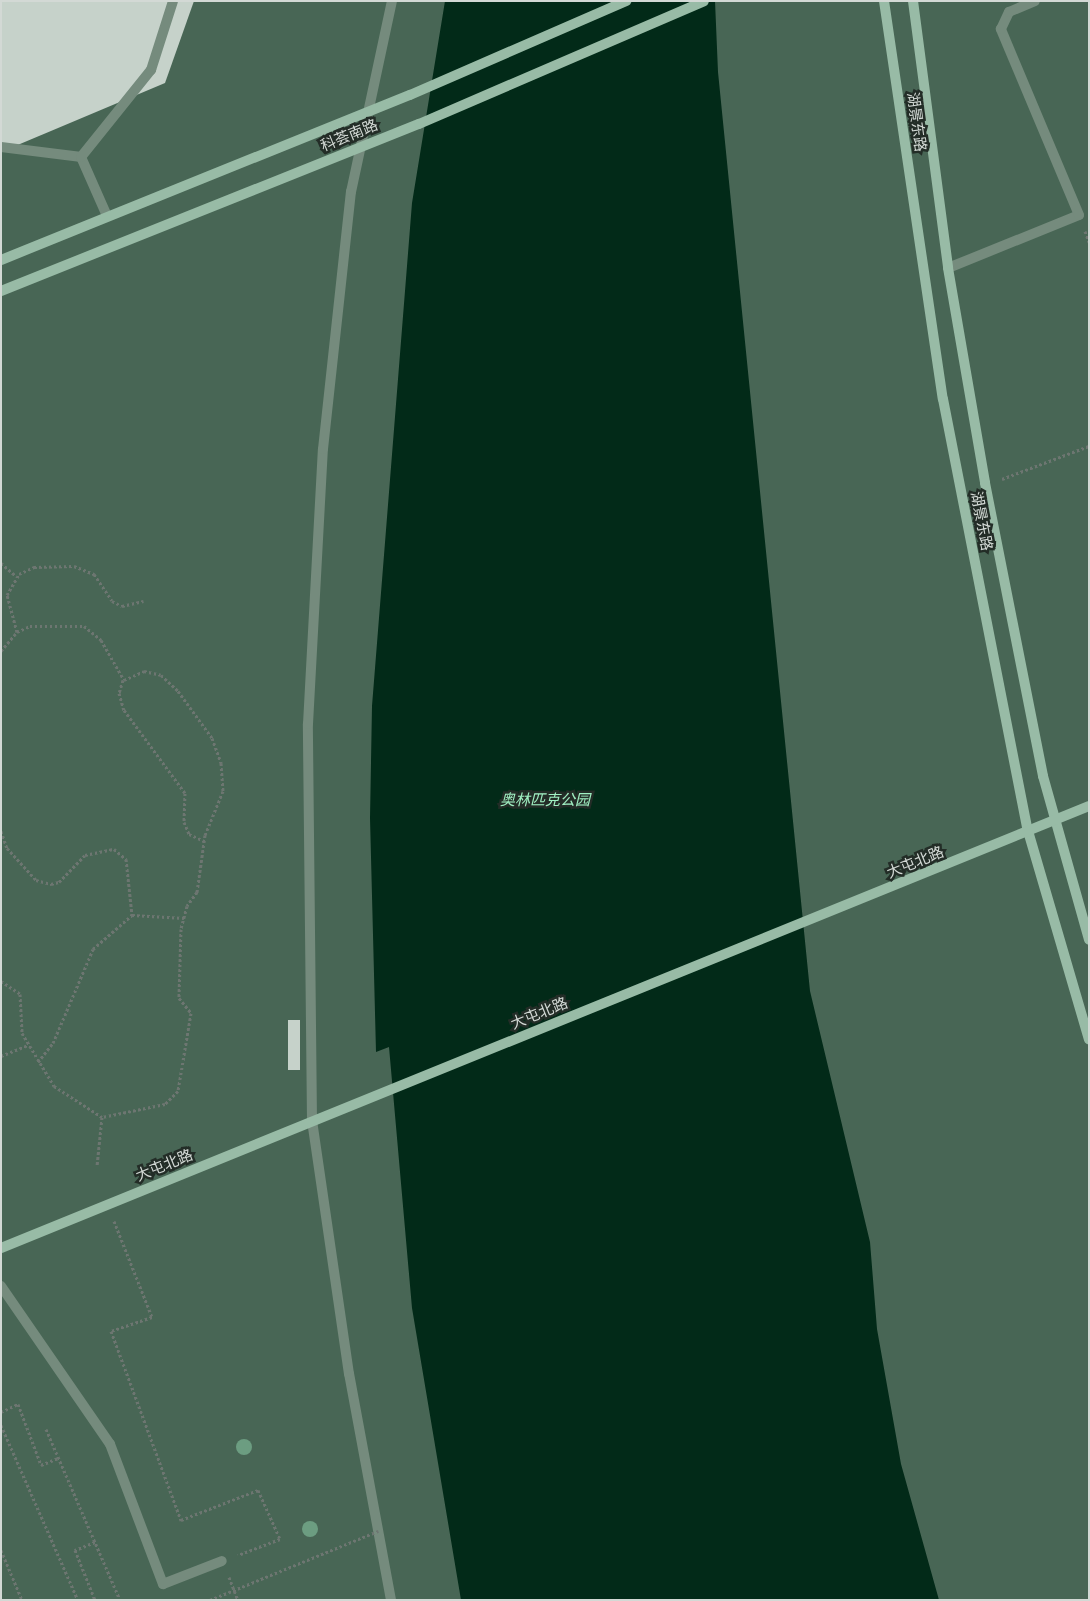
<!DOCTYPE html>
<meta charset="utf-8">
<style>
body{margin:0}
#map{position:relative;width:1090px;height:1601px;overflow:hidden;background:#2d3731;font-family:"PT Serif","Noto Sans SC",serif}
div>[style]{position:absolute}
.green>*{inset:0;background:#486655;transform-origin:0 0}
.water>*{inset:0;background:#022a18}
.building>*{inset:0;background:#c6d2ca;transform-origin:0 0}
.path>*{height:3px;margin-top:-1.5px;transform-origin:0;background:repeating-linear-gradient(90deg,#6d7671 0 2.5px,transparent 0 5px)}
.lane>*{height:10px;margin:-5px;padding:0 5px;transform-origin:5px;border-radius:5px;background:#758b7d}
.street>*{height:10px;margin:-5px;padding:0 5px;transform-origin:5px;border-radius:5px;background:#758b7d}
.secondary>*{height:10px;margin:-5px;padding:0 5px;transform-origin:5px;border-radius:5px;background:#98bba6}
.path-bridge>*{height:3px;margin-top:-1.5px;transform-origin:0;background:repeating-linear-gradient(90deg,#6d7671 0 2.5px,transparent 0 5px)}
.trees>*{width:16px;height:16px;margin:-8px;border-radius:50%;background:#6c9d81}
span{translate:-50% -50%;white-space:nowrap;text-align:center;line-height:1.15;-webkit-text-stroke:5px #232d27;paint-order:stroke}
.street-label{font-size:15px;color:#d3d9d5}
.park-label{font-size:15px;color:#a0f0c2;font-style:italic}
.frame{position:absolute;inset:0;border:2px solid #d3d9d5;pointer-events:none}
</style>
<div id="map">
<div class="green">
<i style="left:1px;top:1px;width:1088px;height:1599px"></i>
</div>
<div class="water">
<i style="clip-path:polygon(445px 1px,715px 1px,718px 72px,810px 991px,870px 1242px,877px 1329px,901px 1464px,939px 1600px,461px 1600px,412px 1308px,389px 1047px,376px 1052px,370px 818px,372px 706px,412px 203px)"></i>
</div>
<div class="building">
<i style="clip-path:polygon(1px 1px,194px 1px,165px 83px,1px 152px)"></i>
<i style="left:288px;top:1020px;width:12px;height:50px"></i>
</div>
<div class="path">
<i style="left:1085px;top:231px;width:12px;rotate:70deg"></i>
<i style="left:1002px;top:479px;width:93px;rotate:-20.8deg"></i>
<i style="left:1px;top:563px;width:20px;rotate:41deg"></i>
<i style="left:17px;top:632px;width:38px;rotate:-105deg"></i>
<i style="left:7px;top:595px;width:24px;rotate:-60deg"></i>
<i style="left:19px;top:574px;width:17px;rotate:-25deg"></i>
<i style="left:34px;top:567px;width:40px;rotate:-1.4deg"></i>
<i style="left:74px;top:566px;width:22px;rotate:22deg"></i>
<i style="left:94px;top:574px;width:32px;rotate:56deg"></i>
<i style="left:112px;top:601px;width:11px;rotate:27deg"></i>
<i style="left:122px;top:606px;width:22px;rotate:-13deg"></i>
<i style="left:1px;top:651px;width:25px;rotate:-50deg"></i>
<i style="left:17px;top:632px;width:14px;rotate:-25deg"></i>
<i style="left:30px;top:626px;width:54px"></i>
<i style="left:84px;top:626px;width:22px;rotate:39deg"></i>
<i style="left:101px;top:640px;width:46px;rotate:60.1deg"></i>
<i style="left:124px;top:680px;width:22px;rotate:-24deg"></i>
<i style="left:144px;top:671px;width:17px;rotate:13deg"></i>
<i style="left:161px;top:675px;width:23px;rotate:43deg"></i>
<i style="left:178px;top:691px;width:58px;rotate:54.1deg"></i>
<i style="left:212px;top:738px;width:27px;rotate:70deg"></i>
<i style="left:221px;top:763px;width:28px;rotate:86deg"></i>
<i style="left:223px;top:791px;width:48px;rotate:112.2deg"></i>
<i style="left:205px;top:835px;width:58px;rotate:98deg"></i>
<i style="left:197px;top:892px;width:17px;rotate:126deg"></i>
<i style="left:187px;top:906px;width:24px;rotate:105deg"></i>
<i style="left:181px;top:929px;width:69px;rotate:91.7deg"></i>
<i style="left:179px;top:998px;width:19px;rotate:51deg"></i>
<i style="left:191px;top:1013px;width:79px;rotate:99.5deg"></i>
<i style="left:178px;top:1091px;width:18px;rotate:135deg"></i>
<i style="left:165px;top:1104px;width:64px;rotate:168.3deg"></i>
<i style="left:123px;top:680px;width:14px;rotate:107deg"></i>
<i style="left:119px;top:693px;width:18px;rotate:74deg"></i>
<i style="left:124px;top:710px;width:103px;rotate:53.7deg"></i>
<i style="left:185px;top:793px;width:29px;rotate:92deg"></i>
<i style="left:184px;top:822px;width:13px;rotate:67deg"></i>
<i style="left:189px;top:834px;width:17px;rotate:25deg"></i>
<i style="left:1px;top:831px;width:18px;rotate:71deg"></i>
<i style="left:7px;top:848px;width:43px;rotate:47.8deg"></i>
<i style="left:36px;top:880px;width:16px;rotate:15deg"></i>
<i style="left:51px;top:884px;width:8px;rotate:-14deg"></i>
<i style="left:59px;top:882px;width:37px;rotate:-46deg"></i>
<i style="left:85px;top:855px;width:30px;rotate:-12deg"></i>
<i style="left:114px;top:849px;width:16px;rotate:40deg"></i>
<i style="left:126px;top:859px;width:56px;rotate:83.9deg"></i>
<i style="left:1px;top:981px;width:23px;rotate:34deg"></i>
<i style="left:20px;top:994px;width:39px;rotate:87deg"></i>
<i style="left:22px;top:1033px;width:62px;rotate:58.9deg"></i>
<i style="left:54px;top:1086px;width:57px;rotate:32.9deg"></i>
<i style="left:102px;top:1117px;width:49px;rotate:95.8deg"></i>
<i style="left:1px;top:1056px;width:29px;rotate:-22deg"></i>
<i style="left:38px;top:1062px;width:24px;rotate:-52deg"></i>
<i style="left:53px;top:1043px;width:102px;rotate:-66.9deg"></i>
<i style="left:93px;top:949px;width:52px;rotate:-41.1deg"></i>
<i style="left:132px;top:915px;width:52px;rotate:3.3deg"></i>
<i style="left:114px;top:1221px;width:103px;rotate:68.4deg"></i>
<i style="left:152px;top:1317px;width:43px;rotate:161.1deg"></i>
<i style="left:111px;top:1331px;width:202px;rotate:69.7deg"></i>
<i style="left:181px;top:1520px;width:83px;rotate:-21.3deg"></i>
<i style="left:258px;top:1490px;width:54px;rotate:65.8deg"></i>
<i style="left:280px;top:1539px;width:45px;rotate:159.1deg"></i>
<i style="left:1px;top:1412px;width:19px;rotate:-25deg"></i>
<i style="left:18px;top:1404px;width:65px;rotate:69.3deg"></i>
<i style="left:41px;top:1465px;width:18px;rotate:-22deg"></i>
<i style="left:1px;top:1425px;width:191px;rotate:66.3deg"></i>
<i style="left:46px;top:1429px;width:186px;rotate:66.6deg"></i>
<i style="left:95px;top:1542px;width:22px;rotate:158deg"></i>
<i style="left:75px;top:1550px;width:54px;rotate:68.2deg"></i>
<i style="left:1px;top:1550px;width:54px;rotate:67.2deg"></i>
<i style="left:229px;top:1577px;width:25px;rotate:69deg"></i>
</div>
<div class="lane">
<i style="left:1px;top:147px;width:81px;rotate:7.1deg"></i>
<i style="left:81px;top:157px;width:64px;rotate:66.2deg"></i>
<i style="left:81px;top:157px;width:112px;rotate:-51.2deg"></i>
<i style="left:151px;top:70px;width:72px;rotate:-72.3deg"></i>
<i style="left:948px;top:268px;width:141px;rotate:-22deg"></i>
<i style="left:1079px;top:215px;width:202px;rotate:-112.8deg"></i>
<i style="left:1001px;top:29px;width:19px;rotate:-65deg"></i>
<i style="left:1009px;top:12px;width:28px;rotate:-23deg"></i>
<i style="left:1px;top:1286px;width:192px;rotate:55.4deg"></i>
<i style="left:110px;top:1444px;width:150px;rotate:69.3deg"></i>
<i style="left:163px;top:1584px;width:63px;rotate:-21.3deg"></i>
</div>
<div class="street">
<i style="left:391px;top:1600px;width:230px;rotate:-100.5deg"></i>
<i style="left:349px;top:1374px;width:256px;rotate:-98.3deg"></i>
<i style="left:312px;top:1121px;width:397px;rotate:-90.6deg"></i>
<i style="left:308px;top:724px;width:275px;rotate:-86.9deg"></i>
<i style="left:323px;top:449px;width:259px;rotate:-83.8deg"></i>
<i style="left:351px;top:192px;width:195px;rotate:-77.9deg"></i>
</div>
<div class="secondary">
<i style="left:884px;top:1px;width:402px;rotate:81.6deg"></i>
<i style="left:943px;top:399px;width:440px;rotate:78.9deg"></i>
<i style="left:1028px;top:831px;width:217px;rotate:73.7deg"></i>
<i style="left:913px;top:1px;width:269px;rotate:82.5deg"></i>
<i style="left:948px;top:268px;width:218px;rotate:80.2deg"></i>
<i style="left:985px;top:483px;width:299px;rotate:78.8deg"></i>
<i style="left:1043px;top:776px;width:170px;rotate:74.3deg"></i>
<i style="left:1px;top:260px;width:441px;rotate:-22deg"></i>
<i style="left:410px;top:95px;width:236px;rotate:-23.5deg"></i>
<i style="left:1px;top:291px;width:450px;rotate:-21.8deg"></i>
<i style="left:419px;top:124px;width:310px;rotate:-23.3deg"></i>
<i style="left:1px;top:1248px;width:1174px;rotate:-22.11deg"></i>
</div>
<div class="path-bridge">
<i style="left:210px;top:1600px;width:182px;rotate:-22.3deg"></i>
</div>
<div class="trees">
<i style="left:244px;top:1447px"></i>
<i style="left:310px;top:1529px"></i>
</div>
<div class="street-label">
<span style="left:917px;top:122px;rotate:82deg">湖景东路</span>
<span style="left:349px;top:135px;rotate:-22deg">科荟南路</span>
<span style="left:982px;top:521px;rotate:79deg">湖景东路</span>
<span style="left:915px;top:862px;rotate:-22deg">大屯北路</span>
<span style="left:539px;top:1013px;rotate:-22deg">大屯北路</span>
<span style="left:164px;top:1165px;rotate:-22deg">大屯北路</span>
</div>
<div class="park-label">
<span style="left:545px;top:800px">奥林匹克公园</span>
</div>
<div class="frame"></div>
</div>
